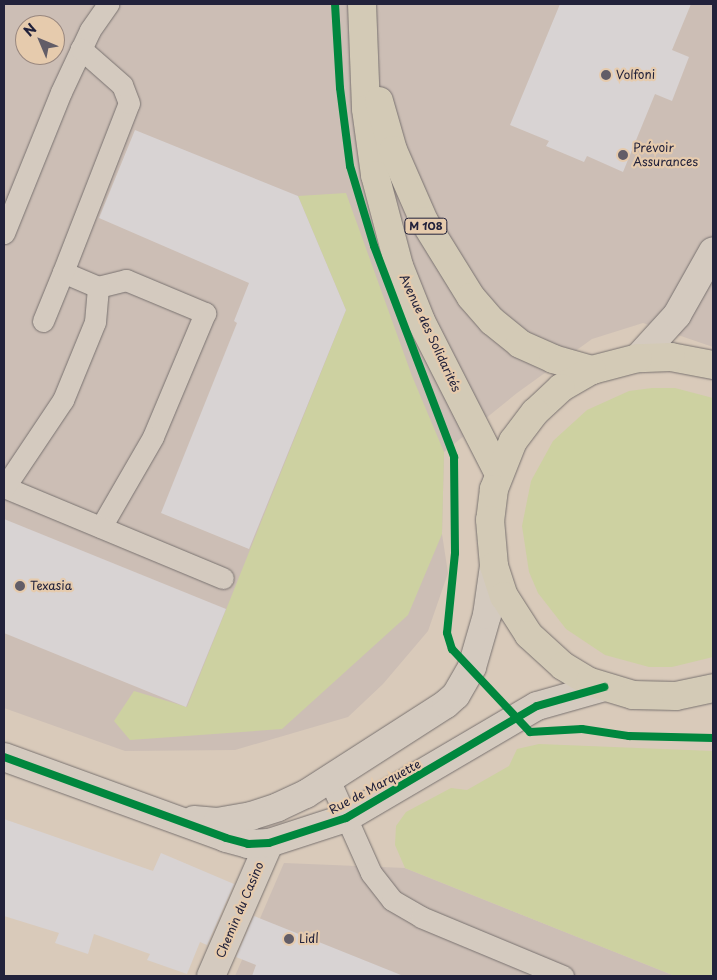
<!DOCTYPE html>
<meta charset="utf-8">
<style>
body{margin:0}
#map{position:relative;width:717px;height:980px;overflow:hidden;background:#d9caba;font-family:"Playpen Sans",sans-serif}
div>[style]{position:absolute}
.built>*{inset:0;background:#ccbeb5}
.green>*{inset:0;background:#cdd1a1}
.building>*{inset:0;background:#d8d3d3}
.roads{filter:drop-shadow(0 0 1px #797270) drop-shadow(0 0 1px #797270)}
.service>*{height:21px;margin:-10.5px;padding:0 10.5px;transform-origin:10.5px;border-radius:10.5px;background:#d4cabf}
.minor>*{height:28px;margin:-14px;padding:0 14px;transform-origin:14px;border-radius:14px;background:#d4cabf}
.tertiary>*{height:28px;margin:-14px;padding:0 14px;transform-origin:14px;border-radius:14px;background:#d4cabf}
.primary>*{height:28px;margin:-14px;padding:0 14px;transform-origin:14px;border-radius:14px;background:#d3cab6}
.cycleway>*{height:8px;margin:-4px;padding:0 4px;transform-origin:4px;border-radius:4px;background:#00873e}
.dots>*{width:14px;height:14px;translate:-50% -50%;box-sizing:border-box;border:2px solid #e6cbad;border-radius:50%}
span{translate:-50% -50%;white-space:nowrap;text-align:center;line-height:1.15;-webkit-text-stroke:4.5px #e6cbad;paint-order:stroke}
.shield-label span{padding:1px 4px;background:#e6cbad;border:1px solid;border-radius:4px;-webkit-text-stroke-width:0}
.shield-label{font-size:11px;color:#22223b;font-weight:700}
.poi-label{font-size:12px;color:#22223b}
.left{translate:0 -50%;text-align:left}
.street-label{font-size:12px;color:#22223b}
.frame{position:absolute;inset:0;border:5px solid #22223b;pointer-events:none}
.north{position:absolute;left:15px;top:15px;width:50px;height:50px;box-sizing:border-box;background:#e6cbad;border:1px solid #98877f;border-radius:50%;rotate:315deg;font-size:14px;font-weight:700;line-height:20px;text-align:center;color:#22223b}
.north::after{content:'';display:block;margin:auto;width:18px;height:22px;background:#625d67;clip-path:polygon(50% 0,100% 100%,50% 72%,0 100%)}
</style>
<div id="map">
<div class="built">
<i style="clip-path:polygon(evenodd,4px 4px,713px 4px,713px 347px,643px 323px,592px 339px,517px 393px,444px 452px,442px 534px,448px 573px,428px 631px,383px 684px,348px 717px,235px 750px,125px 751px,4px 708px,4px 4px,25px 25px,55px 25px,55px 55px,25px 55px,25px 25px)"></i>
<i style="clip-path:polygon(284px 863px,405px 868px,675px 976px,235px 976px)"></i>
</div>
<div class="green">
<i style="clip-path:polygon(346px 193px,412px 376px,444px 452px,442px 534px,408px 615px,282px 729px,130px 740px,114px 721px,134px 691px,187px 707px,346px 310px,298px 196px)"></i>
<i style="clip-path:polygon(652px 388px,675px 388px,713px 398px,713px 657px,672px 667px,649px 667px,605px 655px,566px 629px,538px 593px,529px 572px,522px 526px,531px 481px,553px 441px,587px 410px,629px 391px)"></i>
<i style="clip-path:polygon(539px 744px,713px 751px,713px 976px,675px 976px,405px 868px,395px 845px,396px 826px,406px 812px,451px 788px,467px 790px,509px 766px,517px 749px)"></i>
</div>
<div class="building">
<i style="clip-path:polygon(560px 4px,691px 4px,672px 50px,689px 57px,672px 101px,655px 94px,623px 172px,587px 156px,584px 162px,546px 146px,549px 141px,510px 125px)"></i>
<i style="clip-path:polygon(135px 130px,298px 196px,346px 310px,249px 549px,161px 513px,237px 323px,234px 321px,249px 283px,99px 218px)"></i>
<i style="clip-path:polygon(4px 519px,226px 609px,186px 707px,4px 633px)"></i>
<i style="clip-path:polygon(4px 819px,153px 871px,161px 853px,234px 884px,207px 945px,200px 942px,187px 974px,147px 960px,150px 954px,94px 934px,88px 954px,55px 943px,59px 933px,4px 916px)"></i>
<i style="clip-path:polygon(254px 916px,401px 975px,400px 976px,252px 976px,256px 965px,236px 957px)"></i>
</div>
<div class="roads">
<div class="service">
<i style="left:4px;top:233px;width:152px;rotate:-68deg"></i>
<i style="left:61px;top:92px;width:68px;rotate:-64.9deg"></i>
<i style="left:90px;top:30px;width:32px;rotate:-55deg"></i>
<i style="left:98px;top:287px;width:29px;rotate:-14deg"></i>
<i style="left:126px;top:280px;width:86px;rotate:22.7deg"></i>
<i style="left:205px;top:313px;width:134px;rotate:112.8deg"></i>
<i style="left:153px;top:437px;width:104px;rotate:120deg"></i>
<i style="left:43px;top:321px;width:53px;rotate:-67.8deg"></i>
<i style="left:4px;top:487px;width:237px;rotate:22.6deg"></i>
<i style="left:4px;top:488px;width:106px;rotate:-56.2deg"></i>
<i style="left:63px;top:400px;width:84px;rotate:-67.7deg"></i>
<i style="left:95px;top:322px;width:35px;rotate:-85deg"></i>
<i style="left:98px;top:287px;width:38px;rotate:-157deg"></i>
<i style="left:63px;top:272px;width:181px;rotate:-68.7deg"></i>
<i style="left:129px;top:103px;width:19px;rotate:-111deg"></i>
<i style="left:122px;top:85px;width:55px;rotate:-138.7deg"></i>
<i style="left:329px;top:779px;width:103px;rotate:65.9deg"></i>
<i style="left:371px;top:873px;width:34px;rotate:52deg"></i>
<i style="left:392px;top:900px;width:34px;rotate:30deg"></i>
<i style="left:421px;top:917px;width:154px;rotate:22.6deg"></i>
</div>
<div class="minor">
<i style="left:638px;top:358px;width:58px;rotate:-47.8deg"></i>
<i style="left:677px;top:315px;width:73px;rotate:-60.6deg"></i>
<i style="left:211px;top:976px;width:145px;rotate:-66.4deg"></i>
</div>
<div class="tertiary">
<i style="left:4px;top:757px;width:236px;rotate:20deg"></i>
<i style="left:226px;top:838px;width:23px;rotate:15deg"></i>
<i style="left:248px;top:844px;width:21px;rotate:-3deg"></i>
<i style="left:269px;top:843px;width:81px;rotate:-18deg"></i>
<i style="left:346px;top:818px;width:221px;rotate:-30.4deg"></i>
<i style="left:537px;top:706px;width:70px;rotate:-15.8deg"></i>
<i style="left:194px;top:820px;width:23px;rotate:5deg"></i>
<i style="left:217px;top:822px;width:35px;rotate:-10deg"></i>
<i style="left:251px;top:816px;width:28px;rotate:-18deg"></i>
<i style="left:278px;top:807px;width:31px;rotate:-25deg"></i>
<i style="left:306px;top:794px;width:166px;rotate:-32.7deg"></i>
<i style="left:446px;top:704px;width:13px;rotate:-42deg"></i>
<i style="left:456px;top:695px;width:32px;rotate:-60deg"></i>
<i style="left:472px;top:667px;width:54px;rotate:-73.9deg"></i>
<i style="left:487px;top:615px;width:49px;rotate:-81.9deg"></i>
</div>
<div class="primary">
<i style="left:362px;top:4px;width:105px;rotate:87.8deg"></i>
<i style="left:366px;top:109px;width:67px;rotate:82.2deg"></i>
<i style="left:375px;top:175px;width:94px;rotate:75.2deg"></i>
<i style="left:399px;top:266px;width:59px;rotate:68.2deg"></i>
<i style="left:421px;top:321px;width:172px;rotate:63deg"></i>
<i style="left:379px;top:101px;width:51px;rotate:74.1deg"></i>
<i style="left:393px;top:150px;width:77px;rotate:66.4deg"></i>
<i style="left:424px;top:221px;width:89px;rotate:58.3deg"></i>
<i style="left:471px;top:297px;width:32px;rotate:49deg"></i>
<i style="left:492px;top:321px;width:36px;rotate:39deg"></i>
<i style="left:520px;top:344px;width:36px;rotate:24deg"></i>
<i style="left:553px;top:359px;width:41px;rotate:15.8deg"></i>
<i style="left:713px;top:365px;width:43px;rotate:-169.2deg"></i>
<i style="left:671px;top:357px;width:33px;rotate:178deg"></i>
<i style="left:638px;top:358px;width:48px;rotate:165.4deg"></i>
<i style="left:592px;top:370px;width:36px;rotate:150deg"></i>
<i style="left:561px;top:388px;width:35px;rotate:137deg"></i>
<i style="left:535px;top:412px;width:36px;rotate:127deg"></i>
<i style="left:513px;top:441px;width:52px;rotate:111.6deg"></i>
<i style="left:494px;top:489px;width:31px;rotate:97deg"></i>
<i style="left:490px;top:520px;width:46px;rotate:85deg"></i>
<i style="left:494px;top:566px;width:32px;rotate:72deg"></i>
<i style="left:504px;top:596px;width:46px;rotate:57.3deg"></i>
<i style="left:529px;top:635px;width:46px;rotate:42.4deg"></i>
<i style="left:563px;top:666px;width:31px;rotate:31deg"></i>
<i style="left:590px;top:682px;width:45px;rotate:16.8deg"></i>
<i style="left:633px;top:695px;width:43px;rotate:1.3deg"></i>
<i style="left:676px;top:696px;width:38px;rotate:-12deg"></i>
</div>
</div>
<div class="cycleway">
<i style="left:335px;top:4px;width:84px;rotate:86.6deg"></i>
<i style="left:340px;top:88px;width:79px;rotate:82.7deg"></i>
<i style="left:350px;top:166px;width:84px;rotate:73.3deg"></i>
<i style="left:374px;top:246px;width:226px;rotate:69.2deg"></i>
<i style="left:454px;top:457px;width:96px;rotate:89.4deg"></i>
<i style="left:455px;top:553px;width:80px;rotate:95.7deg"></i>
<i style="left:447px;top:633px;width:17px;rotate:73deg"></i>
<i style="left:452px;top:649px;width:114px;rotate:46.8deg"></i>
<i style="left:530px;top:732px;width:52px;rotate:-3.3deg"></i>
<i style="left:582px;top:729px;width:48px;rotate:8.5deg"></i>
<i style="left:629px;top:736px;width:84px;rotate:1.4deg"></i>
<i style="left:4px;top:757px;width:236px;rotate:20deg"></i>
<i style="left:226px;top:838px;width:23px;rotate:15deg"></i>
<i style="left:248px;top:844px;width:21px;rotate:-3deg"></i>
<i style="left:269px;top:843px;width:81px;rotate:-18deg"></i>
<i style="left:346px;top:818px;width:221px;rotate:-30.4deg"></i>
<i style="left:537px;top:706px;width:70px;rotate:-15.8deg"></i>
</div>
<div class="dots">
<i style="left:606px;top:75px;background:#625d67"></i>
<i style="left:623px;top:155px;background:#625d67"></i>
<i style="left:20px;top:586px;background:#625d67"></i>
<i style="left:289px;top:939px;background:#625d67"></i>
</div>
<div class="shield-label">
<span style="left:426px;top:226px">M 108</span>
</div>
<div class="poi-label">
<span class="left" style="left:616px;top:75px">Volfoni</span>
<span class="left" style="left:633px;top:155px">Prévoir<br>Assurances</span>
<span class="left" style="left:30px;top:586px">Texasia</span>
<span class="left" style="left:299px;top:939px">Lidl</span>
</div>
<div class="street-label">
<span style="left:430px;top:333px;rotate:65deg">Avenue des Solidarités</span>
<span style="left:375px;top:787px;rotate:-28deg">Rue de Marquette</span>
<span style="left:240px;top:910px;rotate:-67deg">Chemin du Casino</span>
</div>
<div class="frame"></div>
<div class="north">N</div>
</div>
